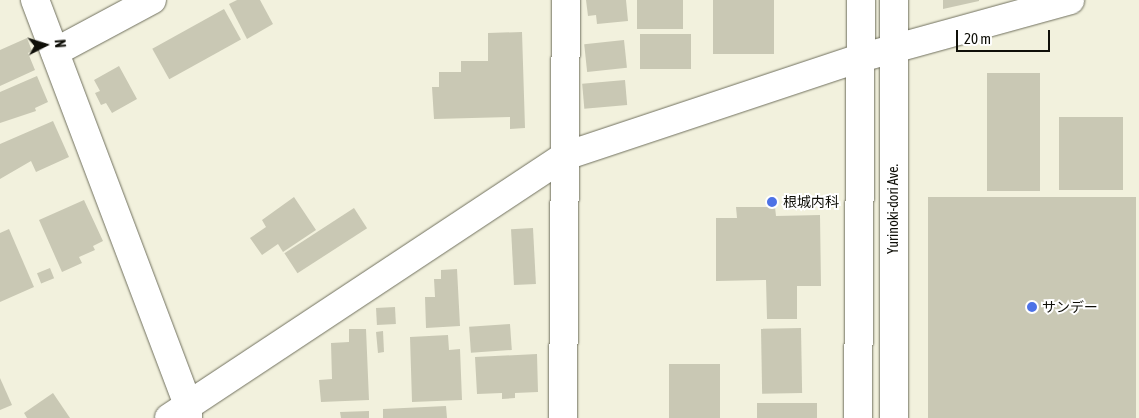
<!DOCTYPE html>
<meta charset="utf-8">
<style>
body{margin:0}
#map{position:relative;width:1139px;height:418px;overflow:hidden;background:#f2f1dd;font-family:"Asap Condensed","Noto Sans JP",sans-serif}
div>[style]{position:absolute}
.building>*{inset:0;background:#c9c8b4;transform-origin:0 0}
.roads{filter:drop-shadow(0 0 1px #70705e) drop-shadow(0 0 1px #70705e)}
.minor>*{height:28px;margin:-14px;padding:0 14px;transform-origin:14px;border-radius:14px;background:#fff}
.dots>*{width:14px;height:14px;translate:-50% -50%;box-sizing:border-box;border:2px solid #fff;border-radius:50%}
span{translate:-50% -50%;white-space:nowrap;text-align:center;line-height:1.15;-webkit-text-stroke:4px #fff;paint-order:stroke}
.poi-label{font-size:14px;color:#0f0f08}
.left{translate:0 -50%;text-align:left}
.street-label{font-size:14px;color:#0f0f08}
.north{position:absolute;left:20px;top:20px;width:50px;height:50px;-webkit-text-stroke:4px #fff;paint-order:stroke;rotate:85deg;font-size:14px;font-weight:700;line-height:20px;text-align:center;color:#0f0f08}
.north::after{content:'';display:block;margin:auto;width:18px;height:22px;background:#0f0f08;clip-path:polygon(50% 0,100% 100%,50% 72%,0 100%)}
.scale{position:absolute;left:956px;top:30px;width:94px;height:22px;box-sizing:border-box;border:2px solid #0f0f08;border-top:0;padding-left:6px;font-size:15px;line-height:18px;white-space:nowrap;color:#0f0f08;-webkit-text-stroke:4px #fff;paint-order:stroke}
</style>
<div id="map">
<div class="building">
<i style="clip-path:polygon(237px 0,260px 0,273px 24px,247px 39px,229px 4px)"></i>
<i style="clip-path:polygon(586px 0,626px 0,628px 21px,597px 24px,596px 15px,588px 16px)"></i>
<i style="left:637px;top:0;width:46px;height:29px"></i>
<i style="left:713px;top:0;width:61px;height:54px"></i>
<i style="clip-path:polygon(943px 0,979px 0,979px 1px,943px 9px)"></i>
<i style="left:224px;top:9px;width:35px;height:82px;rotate:61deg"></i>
<i style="clip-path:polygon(522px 32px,525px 128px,510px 129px,510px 117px,434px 119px,432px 87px,439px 87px,439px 72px,461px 72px,461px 61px,488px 61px,488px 33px)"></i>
<i style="left:640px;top:34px;width:51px;height:35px"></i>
<i style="clip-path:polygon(27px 38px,32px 51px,28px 53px,35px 70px,0 86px,0 50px)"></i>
<i style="left:624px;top:40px;width:28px;height:40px;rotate:84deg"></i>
<i style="clip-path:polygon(119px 66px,137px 99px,112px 113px,106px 103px,101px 105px,95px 93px,100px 91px,94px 80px)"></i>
<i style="left:987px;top:73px;width:53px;height:118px"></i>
<i style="clip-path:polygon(37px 76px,48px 102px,35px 108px,36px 111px,0 123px,0 92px)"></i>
<i style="left:625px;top:80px;width:25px;height:43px;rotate:85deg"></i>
<i style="left:1123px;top:117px;width:73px;height:64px;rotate:90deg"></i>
<i style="clip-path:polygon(53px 121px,69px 157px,36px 172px,31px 161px,0 179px,0 144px)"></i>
<i style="clip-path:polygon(294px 197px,316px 230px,283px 252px,278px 244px,262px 255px,250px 238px,266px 227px,262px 220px)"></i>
<i style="left:928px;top:197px;width:208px;height:221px"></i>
<i style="clip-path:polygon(84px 200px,103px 241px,93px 246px,95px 250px,79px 257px,82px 263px,62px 272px,39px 220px)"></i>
<i style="clip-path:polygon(736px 207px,775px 207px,776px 216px,820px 215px,821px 286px,797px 286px,797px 319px,767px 319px,766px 280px,716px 281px,716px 218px,737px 218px)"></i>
<i style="left:354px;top:208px;width:24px;height:83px;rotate:57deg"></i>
<i style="left:533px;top:228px;width:56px;height:22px;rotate:87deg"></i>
<i style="clip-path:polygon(9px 229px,34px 287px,0 302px,0 233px)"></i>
<i style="left:50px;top:268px;width:11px;height:14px;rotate:68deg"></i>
<i style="clip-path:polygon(457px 269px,460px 326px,426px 328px,425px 297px,435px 297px,434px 279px,441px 279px,441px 270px)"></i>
<i style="left:395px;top:307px;width:17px;height:19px;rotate:87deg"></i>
<i style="left:510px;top:324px;width:26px;height:41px;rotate:86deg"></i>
<i style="left:801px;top:328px;width:65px;height:40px;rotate:89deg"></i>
<i style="clip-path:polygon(349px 329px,366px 329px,369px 400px,321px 402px,319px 380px,332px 379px,331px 343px,349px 342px)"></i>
<i style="clip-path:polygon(383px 331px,384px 352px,378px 353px,376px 332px)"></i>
<i style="clip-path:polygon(448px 335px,449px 350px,460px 349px,462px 400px,412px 402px,410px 337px)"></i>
<i style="clip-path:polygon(537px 354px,538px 392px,515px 393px,515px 398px,502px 399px,502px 393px,477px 394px,475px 357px)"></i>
<i style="left:669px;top:364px;width:51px;height:54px"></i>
<i style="clip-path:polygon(0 378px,12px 405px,0 410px)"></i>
<i style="clip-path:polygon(53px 393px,70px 418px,27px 418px,24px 413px)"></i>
<i style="left:817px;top:403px;width:15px;height:60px;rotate:90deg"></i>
<i style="clip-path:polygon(446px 406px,447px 418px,383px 418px,383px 409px)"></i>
<i style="clip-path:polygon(369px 411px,369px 418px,341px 418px,340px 412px)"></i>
</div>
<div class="roads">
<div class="minor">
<i style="left:35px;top:0;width:433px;rotate:69.3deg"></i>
<i style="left:188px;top:405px;width:13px;rotate:90deg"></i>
<i style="left:894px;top:0;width:418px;rotate:90deg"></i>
<i style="left:55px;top:52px;width:110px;rotate:-28.2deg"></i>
<i style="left:169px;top:418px;width:475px;rotate:-33.5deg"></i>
<i style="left:565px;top:156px;width:311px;rotate:-18.4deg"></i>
<i style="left:860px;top:58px;width:218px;rotate:-15.4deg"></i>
<i style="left:563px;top:418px;width:418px;rotate:-89.6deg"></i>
<i style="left:858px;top:418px;width:418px;rotate:-89.6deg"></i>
</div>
</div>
<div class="dots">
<i style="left:772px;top:202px;background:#4d72e6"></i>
<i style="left:1032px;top:307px;background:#4d72e6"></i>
</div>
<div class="poi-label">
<span class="left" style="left:783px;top:202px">根城内科</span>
<span class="left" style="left:1042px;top:307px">サンデー</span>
</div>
<div class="street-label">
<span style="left:893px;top:209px;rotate:-90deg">Yurinoki-dori Ave.</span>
</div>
<div class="north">N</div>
<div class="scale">20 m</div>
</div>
